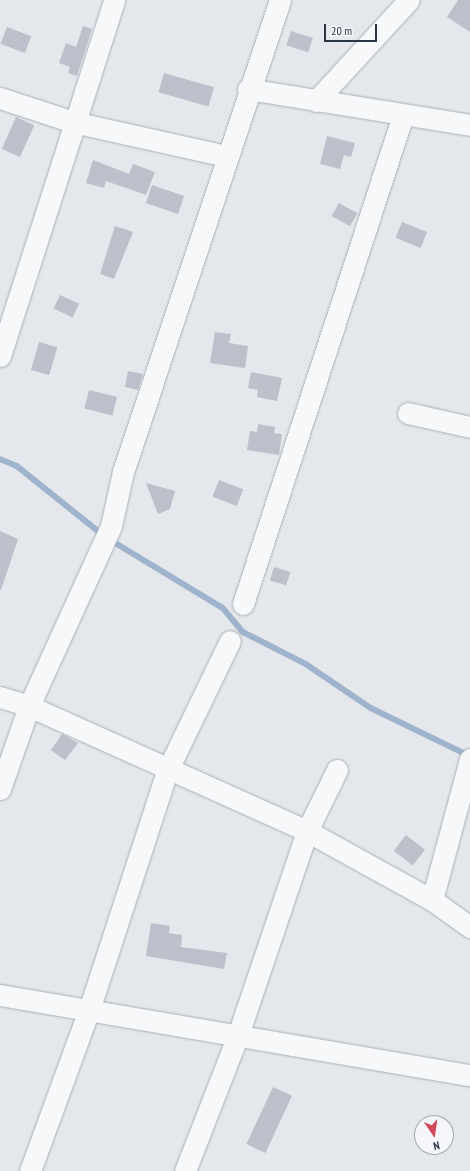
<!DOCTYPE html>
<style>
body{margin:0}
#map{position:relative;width:470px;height:1171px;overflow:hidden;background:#e4e7ec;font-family:"PT Sans Narrow",sans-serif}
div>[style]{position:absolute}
.stream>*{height:5.5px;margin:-2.75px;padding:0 2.75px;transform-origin:2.75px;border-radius:2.75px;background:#9fb4cc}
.building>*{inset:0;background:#bbc0ca;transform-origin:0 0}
.roads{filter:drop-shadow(0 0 1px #a9aeb7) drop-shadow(0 0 1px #a9aeb7)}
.minor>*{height:21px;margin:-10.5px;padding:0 10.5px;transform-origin:10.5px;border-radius:10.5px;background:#f7f8fa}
span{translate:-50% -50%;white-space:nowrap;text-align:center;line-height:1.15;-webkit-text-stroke:3px #f4f6f9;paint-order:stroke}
.north{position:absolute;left:414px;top:1115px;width:40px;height:40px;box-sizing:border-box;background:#f4f6f9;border:1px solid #a4a8b1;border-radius:50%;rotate:167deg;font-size:11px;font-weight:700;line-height:16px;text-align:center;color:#2b3445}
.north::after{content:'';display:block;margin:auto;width:14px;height:18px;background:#d1495b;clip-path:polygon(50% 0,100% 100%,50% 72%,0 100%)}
.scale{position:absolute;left:324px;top:24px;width:53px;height:18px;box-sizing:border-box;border:2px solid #2b3445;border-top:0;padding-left:5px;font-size:12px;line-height:14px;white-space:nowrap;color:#2b3445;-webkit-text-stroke:3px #f4f6f9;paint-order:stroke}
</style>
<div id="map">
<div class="stream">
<i style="left:0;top:459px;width:18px;rotate:22deg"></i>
<i style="left:17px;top:466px;width:109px;rotate:38.7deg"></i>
<i style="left:109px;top:539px;width:133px;rotate:31.2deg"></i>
<i style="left:223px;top:608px;width:31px;rotate:50deg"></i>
<i style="left:243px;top:632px;width:71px;rotate:26.9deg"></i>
<i style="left:306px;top:664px;width:78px;rotate:34.1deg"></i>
<i style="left:371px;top:708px;width:108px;rotate:25.9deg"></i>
</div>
<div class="building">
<i style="clip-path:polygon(458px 0,470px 0,470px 32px,447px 17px)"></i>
<i style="clip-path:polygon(83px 26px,92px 29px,77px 76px,68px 73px,70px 67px,59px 63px,66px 43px,76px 47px)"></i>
<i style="left:7px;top:27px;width:26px;height:18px;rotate:21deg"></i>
<i style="left:291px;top:31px;width:23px;height:15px;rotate:18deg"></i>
<i style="left:164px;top:73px;width:52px;height:20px;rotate:16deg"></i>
<i style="left:16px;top:117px;width:20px;height:35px;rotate:24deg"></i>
<i style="clip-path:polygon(327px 136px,355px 143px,351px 157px,344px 155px,340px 169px,320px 164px)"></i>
<i style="clip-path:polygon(93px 160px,129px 174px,133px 164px,155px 172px,146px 195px,106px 181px,104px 188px,86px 183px)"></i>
<i style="left:152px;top:185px;width:34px;height:19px;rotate:19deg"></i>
<i style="left:339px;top:203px;width:21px;height:15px;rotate:29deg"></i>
<i style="left:402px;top:222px;width:27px;height:17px;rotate:22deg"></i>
<i style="clip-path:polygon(115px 226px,133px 232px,114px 279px,100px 274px)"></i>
<i style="left:60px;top:295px;width:21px;height:15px;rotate:25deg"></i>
<i style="clip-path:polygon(215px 332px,231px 334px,229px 343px,248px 346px,245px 368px,210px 363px)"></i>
<i style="left:39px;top:342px;width:19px;height:29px;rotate:16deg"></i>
<i style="clip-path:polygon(128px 371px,143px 374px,138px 390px,125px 387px)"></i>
<i style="clip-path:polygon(251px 372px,282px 378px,277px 401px,257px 397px,258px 390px,248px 388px)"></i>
<i style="left:89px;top:390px;width:29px;height:19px;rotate:14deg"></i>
<i style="clip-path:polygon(258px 424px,275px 427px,274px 433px,282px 434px,279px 455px,247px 450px,250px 431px,257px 432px)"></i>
<i style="left:219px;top:480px;width:26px;height:18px;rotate:21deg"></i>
<i style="clip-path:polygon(146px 483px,175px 491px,170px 509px,158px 514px)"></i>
<i style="clip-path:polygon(0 531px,18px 539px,1px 590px,0 590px)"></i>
<i style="left:274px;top:567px;width:17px;height:14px;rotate:17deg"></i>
<i style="clip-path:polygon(62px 734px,78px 743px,65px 760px,51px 750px)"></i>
<i style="left:406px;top:835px;width:24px;height:20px;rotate:38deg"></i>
<i style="clip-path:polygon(151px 923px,170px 926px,169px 933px,182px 935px,181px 947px,227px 953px,224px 969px,146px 956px)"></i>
<i style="left:273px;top:1087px;width:21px;height:63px;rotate:25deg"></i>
</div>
<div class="roads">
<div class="minor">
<i style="left:248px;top:89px;width:225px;rotate:9.2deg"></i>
<i style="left:0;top:98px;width:77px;rotate:18.2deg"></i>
<i style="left:73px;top:122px;width:157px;rotate:12.5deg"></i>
<i style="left:316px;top:101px;width:137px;rotate:-47.4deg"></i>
<i style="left:0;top:356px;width:374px;rotate:-72.2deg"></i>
<i style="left:408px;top:413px;width:64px;rotate:12.7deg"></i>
<i style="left:243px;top:604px;width:515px;rotate:-71.88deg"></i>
<i style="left:0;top:697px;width:30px;rotate:17deg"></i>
<i style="left:29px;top:706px;width:305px;rotate:24.2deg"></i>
<i style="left:307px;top:831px;width:143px;rotate:28.9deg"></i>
<i style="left:432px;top:900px;width:47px;rotate:35.4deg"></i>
<i style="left:0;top:789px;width:88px;rotate:-70.7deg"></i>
<i style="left:29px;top:706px;width:198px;rotate:-65.5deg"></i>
<i style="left:111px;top:526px;width:55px;rotate:-77.5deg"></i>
<i style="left:123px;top:472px;width:497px;rotate:-71.6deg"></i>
<i style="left:432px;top:900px;width:146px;rotate:-74.9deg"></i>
<i style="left:0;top:995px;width:477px;rotate:9.7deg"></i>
<i style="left:30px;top:1171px;width:171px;rotate:-69.9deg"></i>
<i style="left:89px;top:1010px;width:254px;rotate:-71.9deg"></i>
<i style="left:168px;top:769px;width:142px;rotate:-64.2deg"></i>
<i style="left:185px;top:1171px;width:146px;rotate:-68.7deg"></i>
<i style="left:238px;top:1035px;width:215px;rotate:-71.3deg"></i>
<i style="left:307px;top:831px;width:68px;rotate:-63.8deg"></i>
</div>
</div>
<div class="north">N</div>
<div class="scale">20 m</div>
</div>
